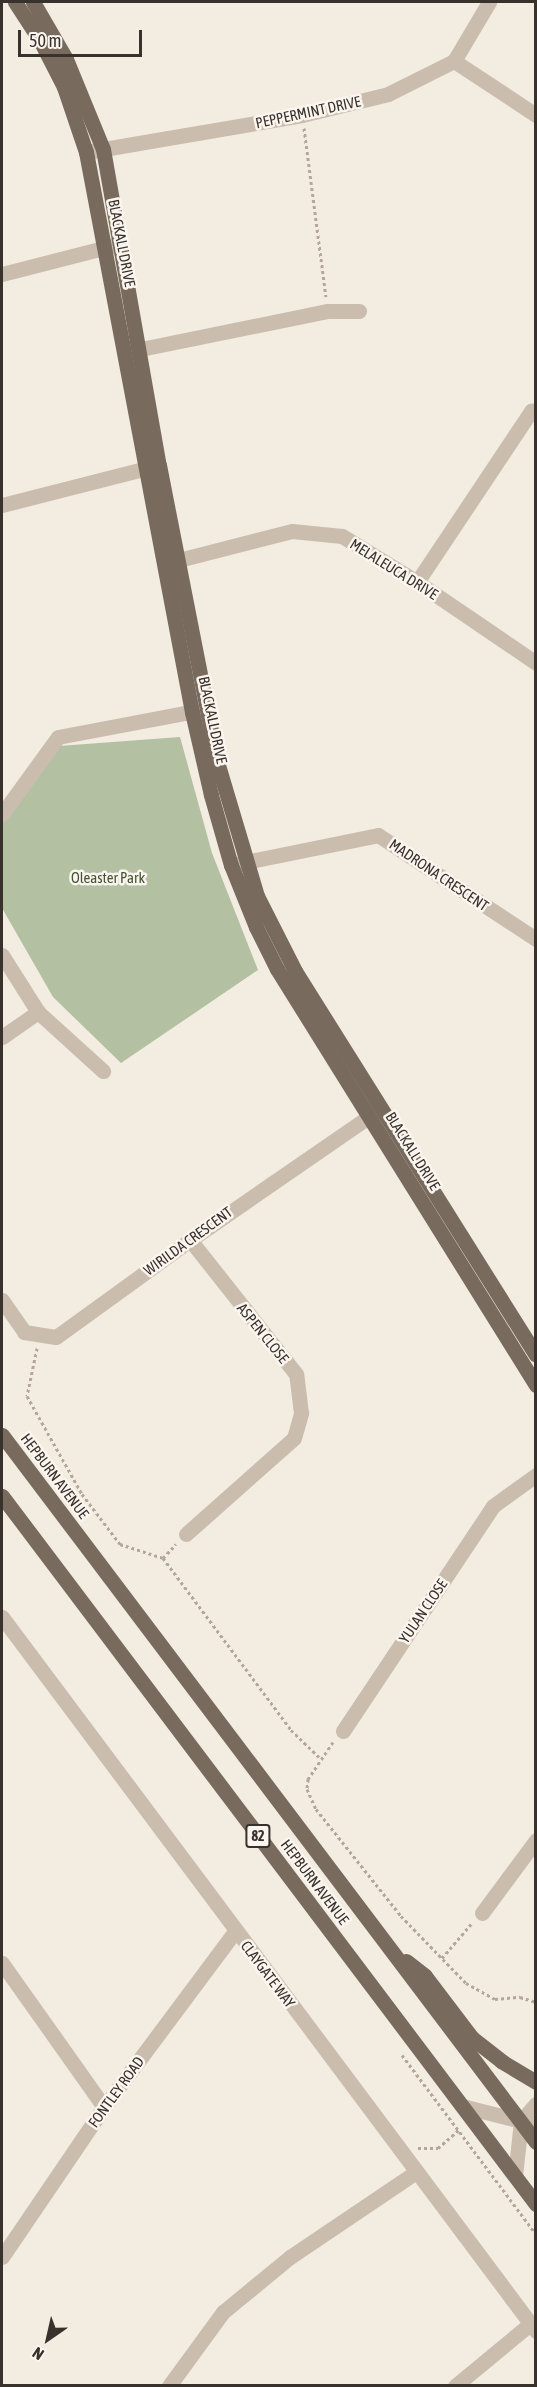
<!DOCTYPE html>
<style>
body{margin:0}
#map{position:relative;width:537px;height:2387px;overflow:hidden;background:#f2ece1;font-family:"Asap Condensed",sans-serif}
div>[style]{position:absolute}
.green>*{inset:0;background:#b3c0a2}
.path>*{height:3px;margin-top:-1.5px;transform-origin:0;background:repeating-linear-gradient(90deg,#b5a798 0 3px,transparent 0 6px)}
.minor>*{height:15px;margin:-7.5px;padding:0 7.5px;transform-origin:7.5px;border-radius:7.5px;background:#cabdae}
.major>*{height:15px;margin:-7.5px;padding:0 7.5px;transform-origin:7.5px;border-radius:7.5px;background:#796a5e}
span{translate:-50% -50%;white-space:nowrap;text-align:center;line-height:1.15;-webkit-text-stroke:5px #faf5ee;paint-order:stroke}
.shield-label span{padding:2px 4px;background:#faf5ee;border:2px solid;border-radius:4px;-webkit-text-stroke-width:0}
.shield-label{font-size:14px;color:#39312c;font-weight:700}
.street-label{font-size:15px;color:#39312c}
.park-label{font-size:15px;color:#455531}
.frame{position:absolute;inset:0;border:3px solid #39312c;pointer-events:none}
.north{position:absolute;left:18px;top:2309px;width:60px;height:60px;-webkit-text-stroke:4px #faf5ee;paint-order:stroke;rotate:214deg;font-size:16px;font-weight:700;line-height:24px;text-align:center;color:#39312c}
.north::after{content:'';display:block;margin:auto;width:21px;height:27px;background:#39312c;clip-path:polygon(50% 0,100% 100%,50% 72%,0 100%)}
.scale{position:absolute;left:18px;top:30px;width:124px;height:27px;box-sizing:border-box;border:3px solid #39312c;border-top:0;padding-left:8px;font-size:18px;line-height:21px;white-space:nowrap;color:#39312c;-webkit-text-stroke:4px #faf5ee;paint-order:stroke}
</style>
<div id="map">
<div class="green">
<i style="clip-path:polygon(180px 737px,212px 853px,258px 970px,121px 1063px,53px 997px,2px 908px,2px 822px,59px 746px)"></i>
</div>
<div class="path">
<i style="left:304px;top:128px;width:170px;rotate:82.6deg"></i>
<i style="left:37px;top:1348px;width:49px;rotate:101.8deg"></i>
<i style="left:27px;top:1396px;width:112px;rotate:60.7deg"></i>
<i style="left:82px;top:1494px;width:63px;rotate:52.8deg"></i>
<i style="left:120px;top:1544px;width:45px;rotate:18deg"></i>
<i style="left:163px;top:1558px;width:214px;rotate:53.3deg"></i>
<i style="left:291px;top:1730px;width:40px;rotate:44deg"></i>
<i style="left:163px;top:1558px;width:19px;rotate:-47deg"></i>
<i style="left:333px;top:1742px;width:45px;rotate:124deg"></i>
<i style="left:308px;top:1779px;width:10px;rotate:96deg"></i>
<i style="left:307px;top:1789px;width:22px;rotate:66deg"></i>
<i style="left:316px;top:1809px;width:137px;rotate:51.5deg"></i>
<i style="left:401px;top:1916px;width:93px;rotate:45.9deg"></i>
<i style="left:466px;top:1983px;width:33px;rotate:29deg"></i>
<i style="left:495px;top:1999px;width:25px;rotate:-5deg"></i>
<i style="left:520px;top:1997px;width:17px;rotate:17deg"></i>
<i style="left:442px;top:1958px;width:46px;rotate:-49.4deg"></i>
<i style="left:402px;top:2055px;width:224px;rotate:53.2deg"></i>
<i style="left:418px;top:2148px;width:20px"></i>
<i style="left:438px;top:2148px;width:28px;rotate:-41deg"></i>
</div>
<div class="minor">
<i style="left:454px;top:61px;width:98px;rotate:33.4deg"></i>
<i style="left:86px;top:152px;width:219px;rotate:-9.7deg"></i>
<i style="left:302px;top:115px;width:89px;rotate:-13.7deg"></i>
<i style="left:388px;top:94px;width:74px;rotate:-26.6deg"></i>
<i style="left:454px;top:61px;width:69px;rotate:-59.3deg"></i>
<i style="left:2px;top:274px;width:121px;rotate:-14.4deg"></i>
<i style="left:126px;top:352px;width:206px;rotate:-11.5deg"></i>
<i style="left:328px;top:311px;width:31px"></i>
<i style="left:2px;top:505px;width:162px;rotate:-14.3deg"></i>
<i style="left:167px;top:563px;width:129px;rotate:-14.4deg"></i>
<i style="left:292px;top:531px;width:50px;rotate:5.7deg"></i>
<i style="left:342px;top:536px;width:88px;rotate:31.5deg"></i>
<i style="left:417px;top:582px;width:144px;rotate:34.2deg"></i>
<i style="left:417px;top:582px;width:206px;rotate:-56.3deg"></i>
<i style="left:531px;top:411px;width:5px"></i>
<i style="left:2px;top:814px;width:95px;rotate:-54deg"></i>
<i style="left:58px;top:737px;width:151px;rotate:-10.7deg"></i>
<i style="left:231px;top:865px;width:150px;rotate:-11.5deg"></i>
<i style="left:378px;top:835px;width:189px;rotate:33.4deg"></i>
<i style="left:2px;top:955px;width:67px;rotate:57.7deg"></i>
<i style="left:38px;top:1012px;width:88px;rotate:42.2deg"></i>
<i style="left:2px;top:1037px;width:44px;rotate:-34.8deg"></i>
<i style="left:2px;top:1300px;width:39px;rotate:55deg"></i>
<i style="left:24px;top:1332px;width:32px;rotate:9deg"></i>
<i style="left:56px;top:1337px;width:165px;rotate:-35.9deg"></i>
<i style="left:190px;top:1240px;width:231px;rotate:-34.6deg"></i>
<i style="left:186px;top:1534px;width:144px;rotate:-41.6deg"></i>
<i style="left:294px;top:1438px;width:26px;rotate:-74deg"></i>
<i style="left:301px;top:1413px;width:39px;rotate:-97deg"></i>
<i style="left:296px;top:1374px;width:171px;rotate:-128.3deg"></i>
<i style="left:2px;top:1617px;width:892px;rotate:53.21deg"></i>
<i style="left:343px;top:1731px;width:270px;rotate:-56.3deg"></i>
<i style="left:493px;top:1506px;width:53px;rotate:-35.8deg"></i>
<i style="left:482px;top:1913px;width:91px;rotate:-53.5deg"></i>
<i style="left:2px;top:1963px;width:176px;rotate:54.7deg"></i>
<i style="left:462px;top:2106px;width:61px;rotate:14.3deg"></i>
<i style="left:521px;top:2121px;width:15px"></i>
<i style="left:515px;top:2176px;width:55px;rotate:-83.8deg"></i>
<i style="left:521px;top:2121px;width:23px;rotate:-49deg"></i>
<i style="left:2px;top:2257px;width:181px;rotate:-55.8deg"></i>
<i style="left:104px;top:2107px;width:219px;rotate:-53.3deg"></i>
<i style="left:169px;top:2386px;width:92px;rotate:-53.9deg"></i>
<i style="left:223px;top:2312px;width:87px;rotate:-39.4deg"></i>
<i style="left:290px;top:2257px;width:152px;rotate:-34deg"></i>
<i style="left:455px;top:2386px;width:97px;rotate:-39.6deg"></i>
</div>
<div class="major">
<i style="left:15px;top:2px;width:48px;rotate:57deg"></i>
<i style="left:41px;top:42px;width:51px;rotate:62.9deg"></i>
<i style="left:64px;top:87px;width:69px;rotate:71.3deg"></i>
<i style="left:86px;top:152px;width:570px;rotate:79.28deg"></i>
<i style="left:192px;top:712px;width:85px;rotate:77.1deg"></i>
<i style="left:211px;top:795px;width:73px;rotate:74.1deg"></i>
<i style="left:231px;top:865px;width:67px;rotate:68deg"></i>
<i style="left:256px;top:927px;width:47px;rotate:63.4deg"></i>
<i style="left:277px;top:969px;width:490px;rotate:58.1deg"></i>
<i style="left:33px;top:2px;width:66px;rotate:59.9deg"></i>
<i style="left:66px;top:59px;width:97px;rotate:67.7deg"></i>
<i style="left:103px;top:149px;width:321px;rotate:80deg"></i>
<i style="left:159px;top:465px;width:306px;rotate:78.9deg"></i>
<i style="left:218px;top:765px;width:137px;rotate:73.4deg"></i>
<i style="left:257px;top:896px;width:84px;rotate:63.1deg"></i>
<i style="left:295px;top:971px;width:453px;rotate:57.9deg"></i>
<i style="left:2px;top:1435px;width:886px;rotate:52.94deg"></i>
<i style="left:2px;top:1496px;width:887px;rotate:52.98deg"></i>
<i style="left:406px;top:1961px;width:24px;rotate:38deg"></i>
<i style="left:425px;top:1976px;width:78px;rotate:52.8deg"></i>
<i style="left:472px;top:2038px;width:37px;rotate:38deg"></i>
<i style="left:501px;top:2061px;width:41px;rotate:31deg"></i>
</div>
<div class="shield-label">
<span style="left:258px;top:1836px">82</span>
</div>
<div class="street-label">
<span style="left:308px;top:112px;rotate:-12deg">PEPPERMINT DRIVE</span>
<span style="left:122px;top:243px;rotate:79deg">BLACKALL DRIVE</span>
<span style="left:394px;top:569px;rotate:32deg">MELALEUCA DRIVE</span>
<span style="left:213px;top:720px;rotate:78deg">BLACKALL DRIVE</span>
<span style="left:439px;top:875px;rotate:34deg">MADRONA CRESCENT</span>
<span style="left:413px;top:1151px;rotate:58deg">BLACKALL DRIVE</span>
<span style="left:188px;top:1241px;rotate:-36deg">WIRILDA CRESCENT</span>
<span style="left:263px;top:1333px;rotate:51deg">ASPEN CLOSE</span>
<span style="left:55px;top:1476px;rotate:53deg">HEPBURN AVENUE</span>
<span style="left:423px;top:1611px;rotate:-56deg">YULAN CLOSE</span>
<span style="left:315px;top:1882px;rotate:53deg">HEPBURN AVENUE</span>
<span style="left:268px;top:1974px;rotate:53deg">CLAYGATE WAY</span>
<span style="left:116px;top:2092px;rotate:-54deg">FONTLEY ROAD</span>
</div>
<div class="park-label">
<span style="left:108px;top:878px">Oleaster Park</span>
</div>
<div class="frame"></div>
<div class="north">N</div>
<div class="scale">50 m</div>
</div>
